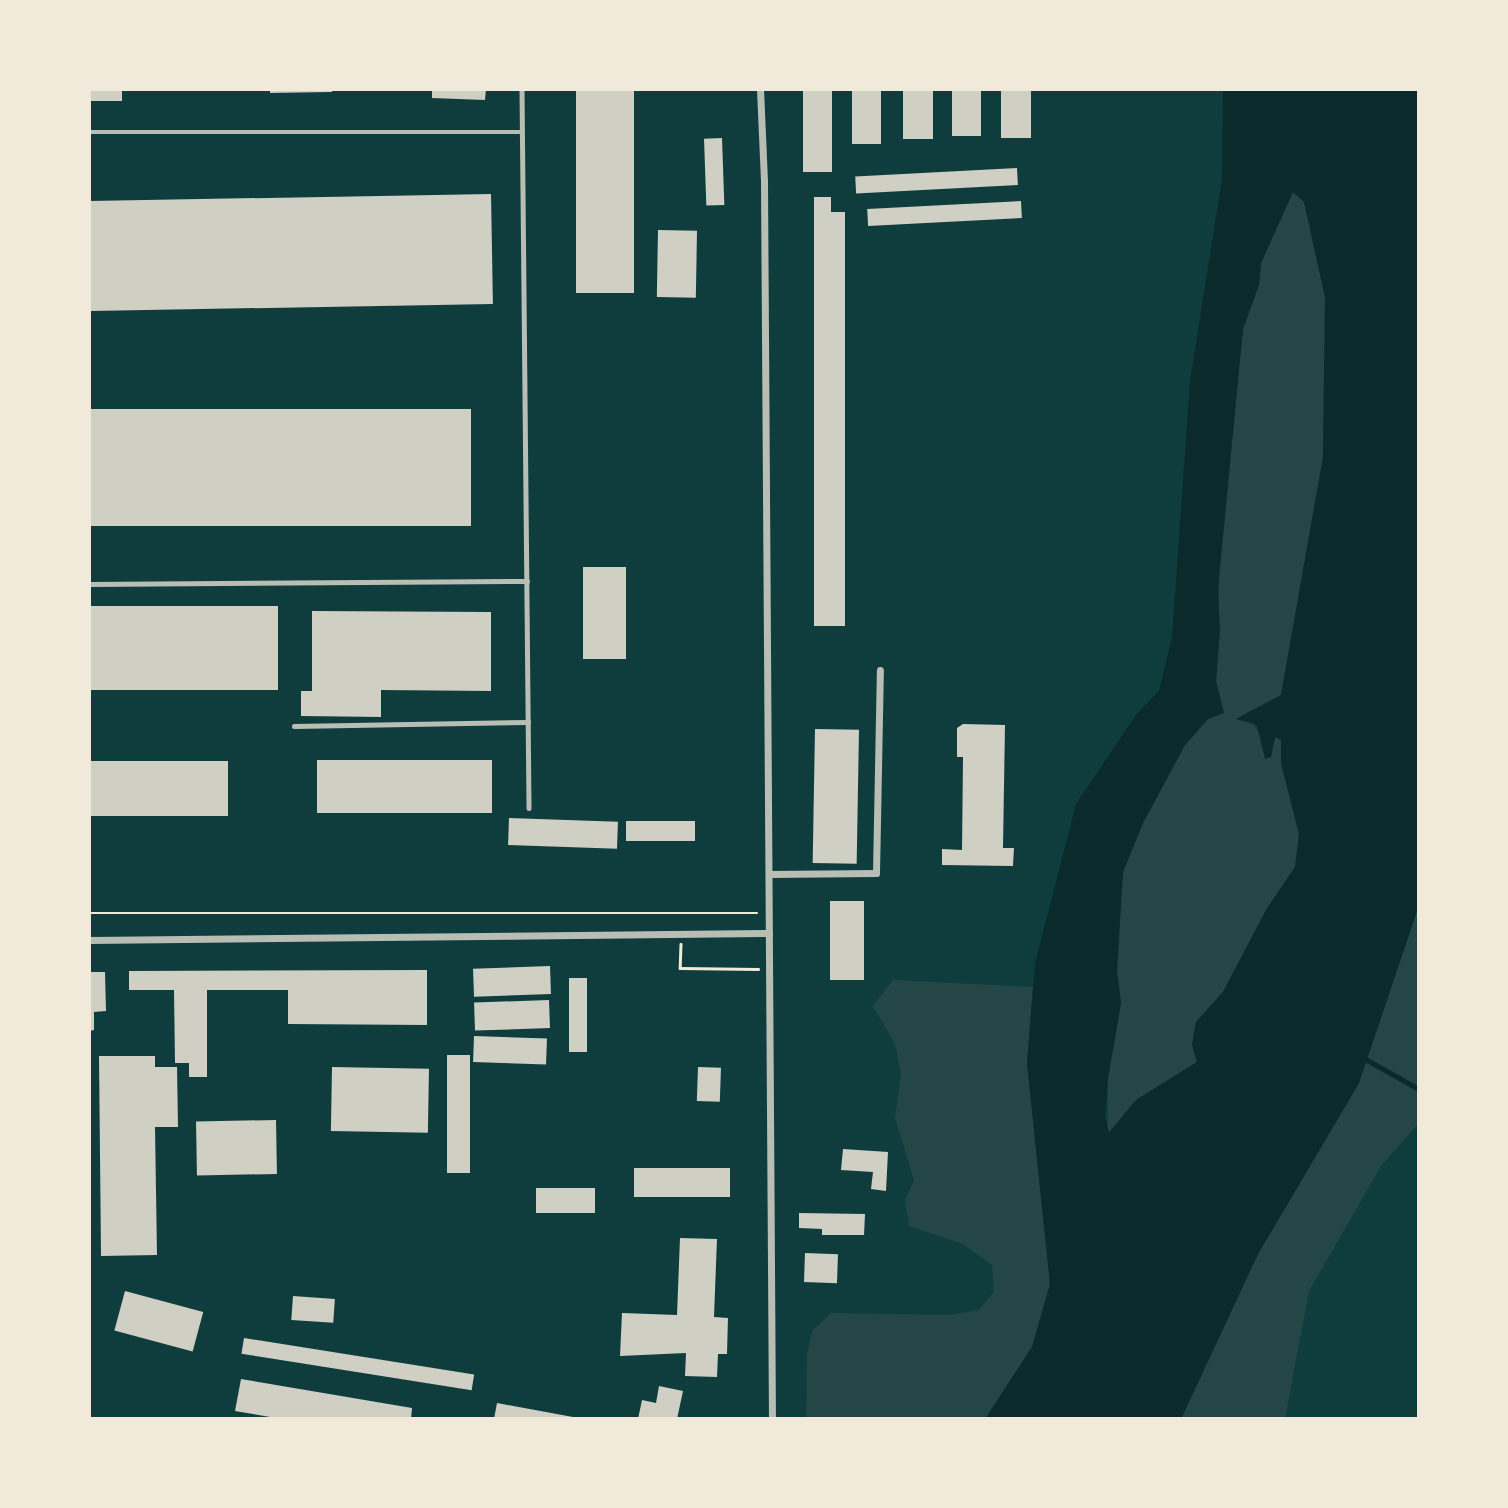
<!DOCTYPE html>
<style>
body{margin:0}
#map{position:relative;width:1508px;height:1508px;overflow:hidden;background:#0f3d3e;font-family:"Crimson Pro",serif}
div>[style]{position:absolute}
.green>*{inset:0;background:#244646}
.water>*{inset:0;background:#0a2a2b}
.stream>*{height:4.5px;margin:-2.25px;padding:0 2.25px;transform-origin:2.25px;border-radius:2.25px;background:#0a2a2b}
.building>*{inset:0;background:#cfcfc3;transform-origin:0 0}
.path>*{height:2.5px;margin:-1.25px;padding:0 1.25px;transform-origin:1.25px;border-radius:1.25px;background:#f1e9da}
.service>*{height:4.5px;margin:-2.25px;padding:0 2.25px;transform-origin:2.25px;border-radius:2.25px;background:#b8beb3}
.minor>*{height:7px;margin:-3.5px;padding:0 3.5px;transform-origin:3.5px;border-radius:3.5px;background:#b8beb3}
span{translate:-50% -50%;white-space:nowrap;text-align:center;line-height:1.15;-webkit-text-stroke:7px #f1e9da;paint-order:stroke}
.frame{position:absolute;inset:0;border:91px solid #f1e9da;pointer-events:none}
</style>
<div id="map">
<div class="green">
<i style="clip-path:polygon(1293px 192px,1304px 202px,1325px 297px,1323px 457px,1281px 695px,1274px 703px,1247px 712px,1271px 757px,1275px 737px,1281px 740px,1281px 763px,1299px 834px,1295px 867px,1266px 910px,1223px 992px,1196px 1022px,1192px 1045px,1197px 1062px,1136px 1100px,1108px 1133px,1108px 1078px,1121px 1003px,1117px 971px,1123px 872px,1143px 823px,1185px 745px,1220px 705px,1216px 681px,1220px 549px,1243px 329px,1259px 285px,1261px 263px)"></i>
<i style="clip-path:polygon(1419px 905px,1419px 1123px,1381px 1166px,1309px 1291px,1285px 1419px,1181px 1419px,1258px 1254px,1359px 1083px)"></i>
<i style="clip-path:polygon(893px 980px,1033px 987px,1027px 1063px,1050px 1284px,1032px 1347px,985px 1419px,806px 1419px,807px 1353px,813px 1330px,831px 1313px,949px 1315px,979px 1310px,994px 1292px,992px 1265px,963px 1244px,909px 1226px,905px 1200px,914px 1180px,895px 1118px,901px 1073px,895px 1044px,873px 1006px)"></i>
</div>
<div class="water">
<i style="clip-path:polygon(evenodd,1223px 89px,1419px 89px,1419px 905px,1359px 1083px,1258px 1254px,1181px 1419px,985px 1419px,1032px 1347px,1050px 1284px,1027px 1063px,1035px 963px,1076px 804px,1136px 715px,1159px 691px,1172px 637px,1190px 381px,1222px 179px,1223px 89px,1293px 192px,1304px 202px,1325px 297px,1323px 457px,1281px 695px,1236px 719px,1257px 725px,1265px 759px,1271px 757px,1275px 737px,1281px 740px,1281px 763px,1299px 834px,1295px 867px,1266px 910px,1223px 992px,1196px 1022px,1192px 1045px,1197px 1062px,1136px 1100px,1109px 1133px,1105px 1117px,1108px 1078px,1121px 1003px,1117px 971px,1123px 872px,1143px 823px,1185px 745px,1208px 719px,1224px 713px,1216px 681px,1220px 631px,1218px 589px,1243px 329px,1259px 285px,1261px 263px,1293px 192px)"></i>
</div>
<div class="stream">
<i style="left:1362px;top:1057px;width:65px;rotate:29.3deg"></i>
</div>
<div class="building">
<i style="left:89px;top:89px;width:33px;height:12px"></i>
<i style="clip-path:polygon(270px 89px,332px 89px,332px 92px,270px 93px)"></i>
<i style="clip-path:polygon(432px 89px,486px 89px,485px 100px,432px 98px)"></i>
<i style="left:576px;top:89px;width:58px;height:204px"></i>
<i style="left:803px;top:89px;width:29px;height:83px"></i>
<i style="left:852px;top:89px;width:29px;height:55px"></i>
<i style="left:903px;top:89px;width:30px;height:50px"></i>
<i style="left:952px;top:89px;width:29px;height:47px"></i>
<i style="left:1001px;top:89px;width:30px;height:49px"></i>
<i style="left:722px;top:138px;width:67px;height:18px;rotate:88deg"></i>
<i style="left:1017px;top:168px;width:17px;height:162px;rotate:87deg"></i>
<i style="left:491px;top:194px;width:110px;height:402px;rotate:89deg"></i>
<i style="clip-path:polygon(814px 197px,831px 197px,831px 212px,845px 212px,845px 626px,814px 626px)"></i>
<i style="left:1021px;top:201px;width:17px;height:154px;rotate:87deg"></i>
<i style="left:658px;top:230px;width:39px;height:67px;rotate:1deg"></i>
<i style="left:89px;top:409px;width:382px;height:117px"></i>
<i style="left:583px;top:567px;width:43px;height:92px"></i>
<i style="left:89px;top:606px;width:189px;height:84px"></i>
<i style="clip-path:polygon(312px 611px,491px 612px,491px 691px,381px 690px,381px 717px,301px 716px,301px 691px,312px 691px)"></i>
<i style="clip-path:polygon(963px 724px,1005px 725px,1003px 848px,1014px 848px,1013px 866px,942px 865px,942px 849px,962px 850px,963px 757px,957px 757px,957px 728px)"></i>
<i style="left:815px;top:729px;width:44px;height:134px;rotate:1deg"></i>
<i style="left:317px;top:760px;width:175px;height:53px"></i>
<i style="left:89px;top:761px;width:139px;height:55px"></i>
<i style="left:509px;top:818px;width:109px;height:27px;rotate:2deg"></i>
<i style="left:626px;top:821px;width:69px;height:20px"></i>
<i style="left:830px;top:901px;width:34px;height:79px"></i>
<i style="left:550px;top:966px;width:28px;height:77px;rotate:88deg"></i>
<i style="clip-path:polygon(427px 970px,427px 1025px,288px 1024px,288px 990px,207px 990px,207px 1077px,189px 1077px,189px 1063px,175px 1063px,174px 990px,129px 990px,129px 971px)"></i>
<i style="clip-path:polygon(89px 972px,105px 972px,106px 1011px,94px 1012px,94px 1030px,89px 1031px)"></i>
<i style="left:569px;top:978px;width:18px;height:74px"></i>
<i style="left:549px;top:1000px;width:28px;height:75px;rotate:88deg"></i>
<i style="left:474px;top:1036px;width:73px;height:26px;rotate:2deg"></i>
<i style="left:447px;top:1055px;width:23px;height:118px"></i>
<i style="clip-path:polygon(99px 1056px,155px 1056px,155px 1067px,177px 1067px,178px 1127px,155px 1127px,157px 1255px,101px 1256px)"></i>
<i style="left:332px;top:1067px;width:97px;height:64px;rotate:1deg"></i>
<i style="left:698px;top:1067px;width:23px;height:34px;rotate:2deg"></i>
<i style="left:276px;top:1120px;width:54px;height:80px;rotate:89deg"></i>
<i style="clip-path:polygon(843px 1149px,888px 1152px,886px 1191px,871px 1189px,873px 1172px,841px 1170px)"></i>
<i style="left:634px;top:1168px;width:96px;height:29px"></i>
<i style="left:536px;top:1188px;width:59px;height:25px"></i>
<i style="clip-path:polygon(799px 1213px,865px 1214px,864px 1235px,822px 1235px,822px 1229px,799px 1228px)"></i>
<i style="clip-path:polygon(680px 1238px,717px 1239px,714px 1317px,728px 1318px,727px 1354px,718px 1354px,717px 1377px,685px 1376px,686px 1353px,620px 1356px,622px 1313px,677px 1315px)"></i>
<i style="left:805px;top:1253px;width:33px;height:29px;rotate:2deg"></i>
<i style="left:125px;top:1291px;width:81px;height:41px;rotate:15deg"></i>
<i style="left:293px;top:1296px;width:42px;height:24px;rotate:4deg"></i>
<i style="left:244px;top:1338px;width:233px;height:16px;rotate:9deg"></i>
<i style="clip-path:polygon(241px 1379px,412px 1408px,411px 1419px,282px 1419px,235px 1411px)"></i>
<i style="clip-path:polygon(659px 1386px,683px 1391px,677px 1419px,638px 1419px,642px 1400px,656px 1403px)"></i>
<i style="clip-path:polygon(497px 1403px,573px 1417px,573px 1419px,494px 1419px)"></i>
</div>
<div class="path">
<i style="left:89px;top:913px;width:668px"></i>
<i style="left:681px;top:944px;width:24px;rotate:92deg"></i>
<i style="left:680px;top:968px;width:78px;rotate:0.7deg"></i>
</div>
<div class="service">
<i style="left:522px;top:89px;width:719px;rotate:89.44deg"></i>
<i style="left:89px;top:132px;width:432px"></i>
<i style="left:89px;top:584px;width:438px;rotate:-0.4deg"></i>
<i style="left:294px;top:726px;width:234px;rotate:-1deg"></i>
</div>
<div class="minor">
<i style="left:760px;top:89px;width:93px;rotate:87.5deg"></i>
<i style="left:764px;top:182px;width:1237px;rotate:89.63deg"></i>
<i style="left:769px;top:874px;width:107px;rotate:-0.5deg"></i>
<i style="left:876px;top:873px;width:203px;rotate:-88.9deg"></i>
<i style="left:89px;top:940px;width:680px;rotate:-0.59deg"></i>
</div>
<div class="frame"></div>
</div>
